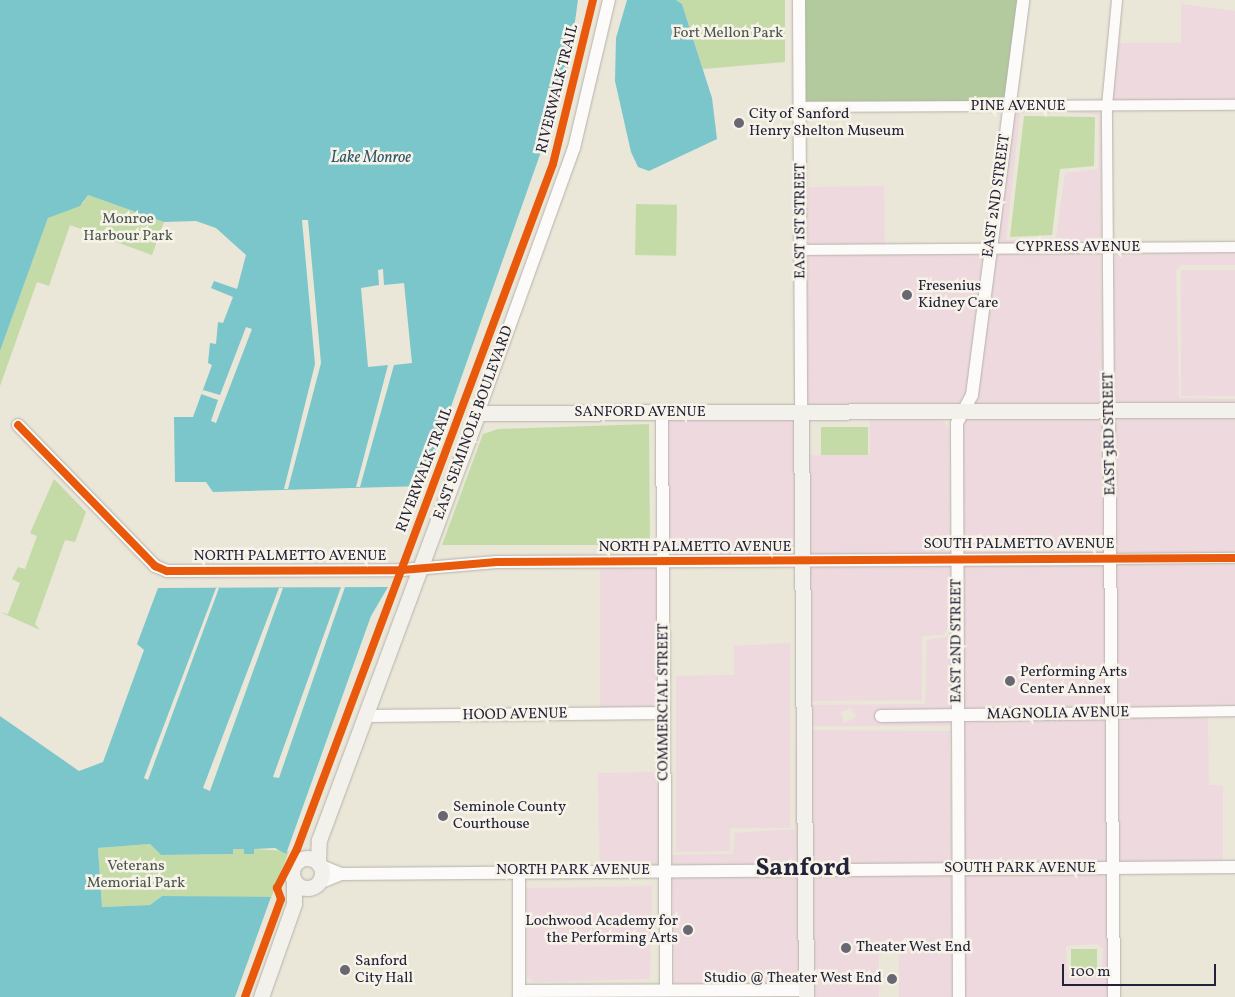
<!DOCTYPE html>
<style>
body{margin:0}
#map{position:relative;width:1235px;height:997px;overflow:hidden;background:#eae6d8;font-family:Vollkorn,serif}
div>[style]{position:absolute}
.built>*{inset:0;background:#eedade;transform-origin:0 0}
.green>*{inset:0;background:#c4dba7;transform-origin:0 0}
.forest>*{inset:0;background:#b2ca9e;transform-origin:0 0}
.water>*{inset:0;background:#7bc6cb}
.pier>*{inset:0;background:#eae6d8}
.roads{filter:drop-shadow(0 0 1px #b5b2ab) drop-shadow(0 0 1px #b5b2ab)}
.minor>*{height:10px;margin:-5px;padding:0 5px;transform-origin:5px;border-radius:5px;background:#fcfbf9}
.tertiary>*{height:12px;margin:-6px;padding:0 6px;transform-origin:6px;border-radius:6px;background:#fcfbf9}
.secondary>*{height:15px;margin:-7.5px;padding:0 7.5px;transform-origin:7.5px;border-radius:7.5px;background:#f3f1eb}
.secondary>.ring{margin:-7.5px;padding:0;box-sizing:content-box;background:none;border:15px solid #f3f1eb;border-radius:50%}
.cycleway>*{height:8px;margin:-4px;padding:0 4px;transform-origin:4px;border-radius:4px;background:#e8590c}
.dots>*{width:14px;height:14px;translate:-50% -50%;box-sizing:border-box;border:2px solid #f7f3e8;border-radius:50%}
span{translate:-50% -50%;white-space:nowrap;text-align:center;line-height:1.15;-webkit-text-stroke:5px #f7f3e8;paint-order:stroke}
.park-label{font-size:15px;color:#49574f}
.street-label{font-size:15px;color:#22223b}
.poi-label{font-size:15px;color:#22223b}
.left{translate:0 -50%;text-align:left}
.right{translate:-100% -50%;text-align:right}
.water-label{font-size:16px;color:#30566c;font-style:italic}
.town-label{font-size:25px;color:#22223b;font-weight:700}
.scale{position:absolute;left:1062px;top:964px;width:154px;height:22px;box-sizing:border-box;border:2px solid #22223b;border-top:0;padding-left:6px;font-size:15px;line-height:18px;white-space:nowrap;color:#22223b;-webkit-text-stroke:4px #f7f3e8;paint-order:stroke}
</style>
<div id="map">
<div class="built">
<i style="clip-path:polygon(1181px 4px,1235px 11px,1235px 100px,1113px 101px,1118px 43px,1181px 43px)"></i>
<i style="clip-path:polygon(1072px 112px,1101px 112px,1101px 243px,996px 243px,1015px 113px,1020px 113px,1006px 240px,1056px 238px,1065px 173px,1098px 169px,1099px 115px)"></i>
<i style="left:884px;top:186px;width:58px;height:77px;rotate:89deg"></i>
<i style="clip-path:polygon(1235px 252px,1235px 265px,1181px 265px,1176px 270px,1179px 398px,1235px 399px,1235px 405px,1115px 406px,1113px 254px)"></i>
<i style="clip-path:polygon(983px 254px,966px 394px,959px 407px,807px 407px,807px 255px)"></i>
<i style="clip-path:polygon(995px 254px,1101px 254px,1103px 406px,972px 407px)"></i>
<i style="left:1181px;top:270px;width:54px;height:126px"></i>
<i style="left:1235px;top:415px;width:138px;height:119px;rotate:90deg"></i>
<i style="clip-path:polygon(1104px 416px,1105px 554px,964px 553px,963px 424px,967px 417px)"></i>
<i style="clip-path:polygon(940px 417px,949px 429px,950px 625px,943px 635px,922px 636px,922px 700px,809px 701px,806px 455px,870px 454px,869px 418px)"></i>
<i style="left:668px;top:418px;width:127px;height:138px"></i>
<i style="left:964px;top:564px;width:141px;height:146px"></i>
<i style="left:1117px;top:564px;width:118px;height:144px"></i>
<i style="left:600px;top:567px;width:58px;height:142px"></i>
<i style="clip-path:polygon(evenodd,951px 636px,951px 710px,875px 712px,876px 722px,951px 721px,951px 726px,809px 726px,809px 705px,925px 704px,927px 640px,951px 636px,851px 708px,857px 717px,844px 723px,841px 712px,851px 708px)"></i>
<i style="clip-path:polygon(790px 643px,790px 828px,730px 828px,730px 851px,676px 852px,676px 676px,734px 675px,734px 646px)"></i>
<i style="clip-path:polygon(796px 644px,798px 865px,672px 865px,672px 855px,733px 854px,735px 833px,795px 829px)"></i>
<i style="clip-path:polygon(1208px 717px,1209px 785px,1223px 786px,1223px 862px,1119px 862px,1117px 718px)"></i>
<i style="left:1105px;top:718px;width:145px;height:142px;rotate:89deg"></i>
<i style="clip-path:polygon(808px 730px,950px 731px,953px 997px,899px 997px,899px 946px,879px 945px,879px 997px,810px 997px)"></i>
<i style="left:659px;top:772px;width:93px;height:61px;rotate:89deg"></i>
<i style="clip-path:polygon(evenodd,1108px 873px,1108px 997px,965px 997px,964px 874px,1108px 873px,1097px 944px,1103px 949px,1101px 974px,1067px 973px,1066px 946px,1097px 944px)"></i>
<i style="left:798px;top:875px;width:109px;height:126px;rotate:89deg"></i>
<i style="clip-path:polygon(652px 886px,650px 979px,534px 982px,527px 977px,526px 888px)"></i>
</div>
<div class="green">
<i style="clip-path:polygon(676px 0,785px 0,785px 62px,703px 69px,682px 4px)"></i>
<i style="clip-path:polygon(1024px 116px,1095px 117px,1094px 166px,1060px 169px,1052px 235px,1010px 237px)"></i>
<i style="clip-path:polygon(88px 195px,164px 222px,152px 255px,70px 225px,49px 286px,37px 282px,0 386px,0 351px,48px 218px,83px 203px)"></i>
<i style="left:636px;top:204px;width:41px;height:51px;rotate:1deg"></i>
<i style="clip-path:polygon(649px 424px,650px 545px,442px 545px,483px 434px,498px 429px)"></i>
<i style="left:821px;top:427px;width:47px;height:28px"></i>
<i style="clip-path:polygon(54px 479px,86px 512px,75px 542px,65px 540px,35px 624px,40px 630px,0 612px,8px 614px,20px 583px,12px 579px,18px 567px,25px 569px,37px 536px,30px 533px)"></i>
<i style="clip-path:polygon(150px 844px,161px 855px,233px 854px,233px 849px,244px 849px,245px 854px,254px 849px,289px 851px,271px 898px,162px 896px,150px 905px,102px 907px,98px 848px)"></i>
<i style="left:1071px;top:949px;width:26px;height:21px"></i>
</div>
<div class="forest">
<i style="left:805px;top:0;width:212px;height:101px"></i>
</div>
<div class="water">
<i style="clip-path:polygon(0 0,578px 0,567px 78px,423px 486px,213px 492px,206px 482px,175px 482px,174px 417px,193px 417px,212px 365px,208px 363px,210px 343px,216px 344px,218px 322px,223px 323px,233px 297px,211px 288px,214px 281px,237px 289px,246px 255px,216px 228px,196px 221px,164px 222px,88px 195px,80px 206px,48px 218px,0 351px)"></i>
<i style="clip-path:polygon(627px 0,676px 0,682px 4px,712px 98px,717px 139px,649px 171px,638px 167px,631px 152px,615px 81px,616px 38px)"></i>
<i style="clip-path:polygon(388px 587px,371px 616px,286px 854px,275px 848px,254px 849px,254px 854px,244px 854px,244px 849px,233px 849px,233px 854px,161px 855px,150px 844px,98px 848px,102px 907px,150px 905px,162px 896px,271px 897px,235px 997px,0 997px,0 716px,79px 771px,103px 762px,144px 650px,137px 644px,158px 588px)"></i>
</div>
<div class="pier">
<i style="clip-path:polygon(302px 220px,308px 220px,321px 363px,288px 489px,284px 489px,315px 364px)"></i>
<i style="clip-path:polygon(383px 269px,384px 285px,404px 283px,412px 363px,394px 365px,360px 487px,356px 487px,388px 365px,368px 367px,361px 288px,379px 285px,378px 270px)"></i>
<i style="clip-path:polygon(246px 327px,252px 329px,216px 423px,211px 421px,218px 400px,201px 394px,203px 390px,220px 395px)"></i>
<i style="clip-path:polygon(341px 587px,345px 587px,279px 778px,273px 777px)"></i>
<i style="clip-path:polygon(216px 588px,219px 588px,148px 780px,144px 778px)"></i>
<i style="clip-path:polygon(279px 588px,283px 588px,210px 791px,203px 788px)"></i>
</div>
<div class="roads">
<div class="minor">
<i style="left:801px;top:107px;width:434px;rotate:-0.3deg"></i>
<i style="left:801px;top:250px;width:434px;rotate:-0.4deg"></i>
<i style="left:1109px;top:411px;width:305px;rotate:-90.4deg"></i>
<i style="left:1107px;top:106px;width:106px;rotate:-84.6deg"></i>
<i style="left:1111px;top:559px;width:124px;rotate:-0.5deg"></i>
<i style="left:1111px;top:713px;width:124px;rotate:-0.9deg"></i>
</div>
<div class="tertiary">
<i style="left:799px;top:0;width:412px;rotate:89.7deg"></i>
<i style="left:1109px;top:411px;width:586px;rotate:89.51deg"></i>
<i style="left:478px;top:413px;width:282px;rotate:-70.1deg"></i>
<i style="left:574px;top:148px;width:152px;rotate:-76.7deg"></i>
<i style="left:662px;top:413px;width:577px;rotate:89.6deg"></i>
<i style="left:18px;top:425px;width:197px;rotate:45.8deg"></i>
<i style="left:155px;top:566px;width:13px;rotate:23deg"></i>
<i style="left:167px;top:571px;width:235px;rotate:-0.2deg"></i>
<i style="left:402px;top:570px;width:95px;rotate:-4.8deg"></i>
<i style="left:497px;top:562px;width:614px;rotate:-0.28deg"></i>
<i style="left:366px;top:716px;width:298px;rotate:-0.6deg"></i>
<i style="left:881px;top:716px;width:230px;rotate:-0.7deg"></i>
<i style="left:319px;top:865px;width:24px;rotate:22deg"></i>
<i style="left:341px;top:874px;width:894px;rotate:-0.45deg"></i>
<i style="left:519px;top:871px;width:126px;rotate:90deg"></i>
<i style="left:319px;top:883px;width:24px;rotate:-22deg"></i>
<i style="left:519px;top:991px;width:287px;rotate:-0.2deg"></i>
<i style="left:959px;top:997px;width:574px;rotate:-90.2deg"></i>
<i style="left:957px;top:423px;width:32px;rotate:-62deg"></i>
<i style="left:972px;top:395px;width:398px;rotate:-82.6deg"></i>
</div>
<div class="secondary">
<i style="left:801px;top:412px;width:585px;rotate:89.51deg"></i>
<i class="ring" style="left:292px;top:858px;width:15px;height:15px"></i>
<i style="left:318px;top:863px;width:23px;rotate:-88deg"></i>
<i style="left:319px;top:840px;width:456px;rotate:-69.6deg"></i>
<i style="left:478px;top:413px;width:757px;rotate:-0.23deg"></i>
<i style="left:261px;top:997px;width:99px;rotate:-70.5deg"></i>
<i style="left:294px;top:904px;width:23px;rotate:-90deg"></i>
</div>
</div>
<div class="cycleway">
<i style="left:18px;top:425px;width:197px;rotate:45.8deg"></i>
<i style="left:155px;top:566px;width:13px;rotate:23deg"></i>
<i style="left:167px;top:571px;width:235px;rotate:-0.2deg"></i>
<i style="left:402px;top:570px;width:95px;rotate:-4.8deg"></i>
<i style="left:497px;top:562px;width:738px;rotate:-0.31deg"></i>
<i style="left:245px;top:997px;width:104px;rotate:-69.8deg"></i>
<i style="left:281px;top:899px;width:12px;rotate:-110deg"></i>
<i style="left:277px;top:888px;width:44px;rotate:-62.9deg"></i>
<i style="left:297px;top:849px;width:731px;rotate:-69.51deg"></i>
<i style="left:553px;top:164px;width:169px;rotate:-76.3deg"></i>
</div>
<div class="dots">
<i style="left:739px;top:123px;background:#686772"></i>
<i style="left:907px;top:295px;background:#686772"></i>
<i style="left:1010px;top:681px;background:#686772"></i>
<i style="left:443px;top:816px;background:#686772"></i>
<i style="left:688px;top:930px;background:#686772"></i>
<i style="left:846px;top:948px;background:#686772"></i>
<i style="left:345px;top:970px;background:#686772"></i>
<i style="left:892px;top:979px;background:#686772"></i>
</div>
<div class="park-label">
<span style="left:728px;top:34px">Fort Mellon Park</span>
<span style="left:128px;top:228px">Monroe<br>Harbour Park</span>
<span style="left:136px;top:875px">Veterans<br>Memorial Park</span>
</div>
<div class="street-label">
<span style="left:558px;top:89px;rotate:-76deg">RIVERWALK TRAIL</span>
<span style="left:1018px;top:107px">PINE AVENUE</span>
<span style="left:997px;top:196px;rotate:-82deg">EAST 2ND STREET</span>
<span style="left:801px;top:221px;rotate:-90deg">EAST 1ST STREET</span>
<span style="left:1078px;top:248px">CYPRESS AVENUE</span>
<span style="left:640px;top:413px">SANFORD AVENUE</span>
<span style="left:474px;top:423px;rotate:-70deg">EAST SEMINOLE BOULEVARD</span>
<span style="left:1110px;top:434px;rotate:-91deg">EAST 3RD STREET</span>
<span style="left:425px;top:470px;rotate:-69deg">RIVERWALK TRAIL</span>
<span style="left:1019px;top:545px">SOUTH PALMETTO AVENUE</span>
<span style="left:695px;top:548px">NORTH PALMETTO AVENUE</span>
<span style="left:290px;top:557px">NORTH PALMETTO AVENUE</span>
<span style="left:957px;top:641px;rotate:-90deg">EAST 2ND STREET</span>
<span style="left:664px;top:702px;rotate:-90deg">COMMERCIAL STREET</span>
<span style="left:1058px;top:714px;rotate:-1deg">MAGNOLIA AVENUE</span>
<span style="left:515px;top:715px;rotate:-1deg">HOOD AVENUE</span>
<span style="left:1020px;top:869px">SOUTH PARK AVENUE</span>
<span style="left:573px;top:871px">NORTH PARK AVENUE</span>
</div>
<div class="poi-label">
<span class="left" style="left:749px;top:123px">City of Sanford<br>Henry Shelton Museum</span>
<span class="left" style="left:918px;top:295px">Fresenius<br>Kidney Care</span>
<span class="left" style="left:1020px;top:681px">Performing Arts<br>Center Annex</span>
<span class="left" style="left:453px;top:816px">Seminole County<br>Courthouse</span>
<span class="right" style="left:678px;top:930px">Lochwood Academy for<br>the Performing Arts</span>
<span class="left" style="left:856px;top:948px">Theater West End</span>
<span class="left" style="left:355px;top:970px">Sanford<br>City Hall</span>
<span class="right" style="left:882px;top:979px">Studio @ Theater West End</span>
</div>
<div class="water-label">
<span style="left:371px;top:158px">Lake Monroe</span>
</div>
<div class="town-label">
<span style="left:803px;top:869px">Sanford</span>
</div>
<div class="scale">100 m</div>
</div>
